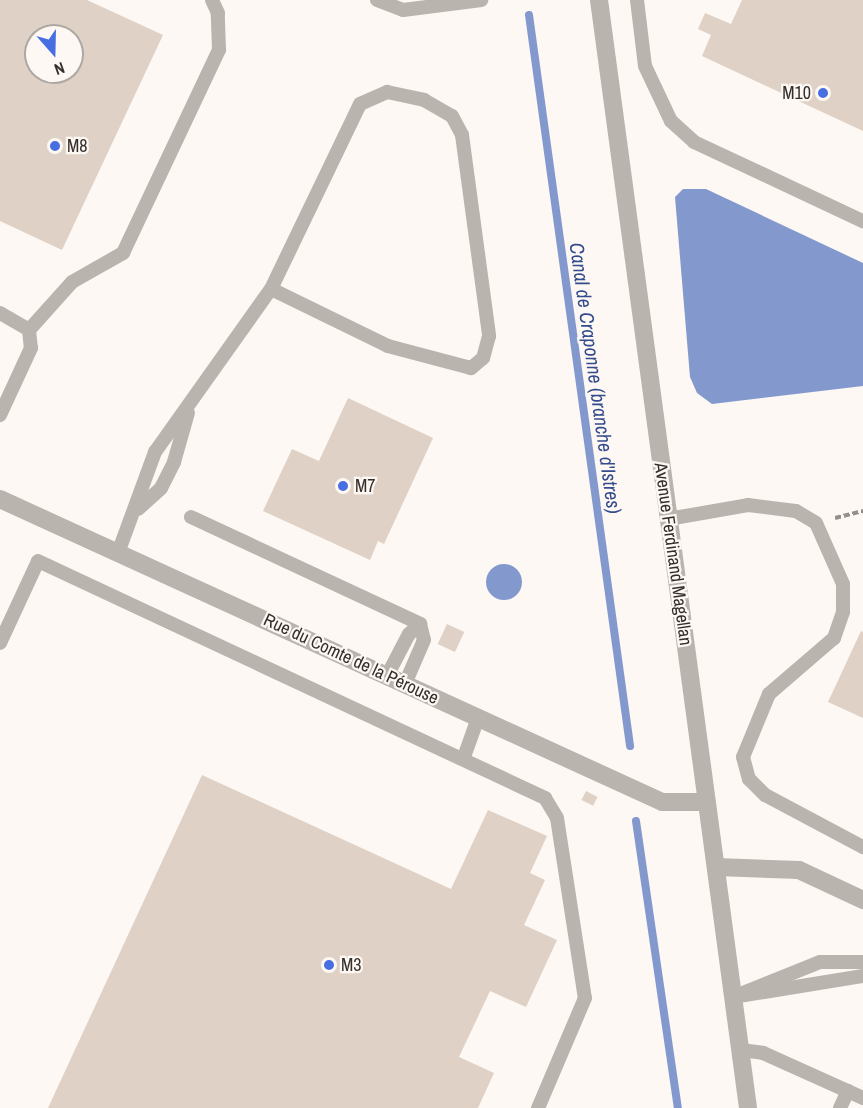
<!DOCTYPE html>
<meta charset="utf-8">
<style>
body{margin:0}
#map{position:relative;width:863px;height:1108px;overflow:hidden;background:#fdf8f3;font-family:"Archivo Narrow",sans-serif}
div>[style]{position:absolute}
.water>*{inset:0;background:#8399ce}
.round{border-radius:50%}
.stream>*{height:8px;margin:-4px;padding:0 4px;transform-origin:4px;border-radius:4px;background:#8399ce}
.building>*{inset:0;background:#dfd1c6;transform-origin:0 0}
.path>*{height:4px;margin-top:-2px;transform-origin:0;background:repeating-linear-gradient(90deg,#958f8b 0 6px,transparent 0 9px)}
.lane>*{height:14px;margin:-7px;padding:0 7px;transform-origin:7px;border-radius:7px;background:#bab4af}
.street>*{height:18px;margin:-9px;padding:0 9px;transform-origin:9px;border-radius:9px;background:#bab4af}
.dots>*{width:16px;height:16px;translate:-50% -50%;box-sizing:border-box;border:3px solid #fdf8f3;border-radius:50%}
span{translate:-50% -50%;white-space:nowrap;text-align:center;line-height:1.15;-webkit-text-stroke:4.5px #fdf8f3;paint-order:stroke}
.poi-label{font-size:18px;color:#352f2b}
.right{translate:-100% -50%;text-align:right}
.left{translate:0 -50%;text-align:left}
.street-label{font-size:18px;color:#352f2b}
.water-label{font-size:20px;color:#344c8d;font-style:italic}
.north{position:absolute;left:24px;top:24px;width:60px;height:60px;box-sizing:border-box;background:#fdf8f3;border:2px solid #ada8a3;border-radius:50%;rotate:160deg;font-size:16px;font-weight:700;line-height:24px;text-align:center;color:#352f2b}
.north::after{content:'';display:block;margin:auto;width:21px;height:27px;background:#486fe2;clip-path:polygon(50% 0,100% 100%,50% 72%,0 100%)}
</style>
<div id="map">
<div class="water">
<i style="clip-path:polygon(683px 189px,706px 189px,863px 263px,863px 386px,712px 404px,697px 393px,690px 377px,675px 197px)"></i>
<i class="round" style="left:486px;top:564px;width:36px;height:36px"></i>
</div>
<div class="stream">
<i style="left:529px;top:15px;width:738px;rotate:82.13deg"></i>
<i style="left:636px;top:821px;width:290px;rotate:81.7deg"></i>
</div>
<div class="building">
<i style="clip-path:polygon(evenodd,0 0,87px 0,163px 35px,62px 250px,0 221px,0 0,36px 36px,72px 36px,72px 72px,36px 72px,36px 36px)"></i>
<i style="clip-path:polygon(742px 0,863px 0,863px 131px,702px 56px,711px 35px,698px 29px,705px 13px,731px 24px)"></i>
<i style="clip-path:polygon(348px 398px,433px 438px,384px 544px,378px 541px,370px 560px,263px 511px,292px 449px,319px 461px)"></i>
<i style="left:447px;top:624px;width:19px;height:22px;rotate:25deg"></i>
<i style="clip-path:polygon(861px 631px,863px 632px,863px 718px,828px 702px)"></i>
<i style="clip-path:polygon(202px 775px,451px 889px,488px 810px,547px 836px,530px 873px,545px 880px,524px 925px,557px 940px,526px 1007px,490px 991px,459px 1057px,494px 1073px,478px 1108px,48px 1108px)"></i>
<i style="left:586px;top:791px;width:13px;height:10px;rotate:27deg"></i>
</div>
<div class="path">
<i style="left:835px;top:518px;width:29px;rotate:-14deg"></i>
</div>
<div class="lane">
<i style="left:377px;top:0;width:28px;rotate:21deg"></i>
<i style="left:403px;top:10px;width:79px;rotate:-7.3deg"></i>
<i style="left:637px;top:0;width:66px;rotate:83.1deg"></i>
<i style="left:645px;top:66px;width:61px;rotate:64.7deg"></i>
<i style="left:671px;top:121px;width:31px;rotate:42deg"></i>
<i style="left:694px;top:142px;width:187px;rotate:25.1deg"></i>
<i style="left:0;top:313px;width:34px;rotate:30deg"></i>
<i style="left:29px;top:330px;width:18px;rotate:84deg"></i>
<i style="left:31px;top:348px;width:74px;rotate:114.8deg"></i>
<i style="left:29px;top:330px;width:64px;rotate:-48.1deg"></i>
<i style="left:72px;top:282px;width:59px;rotate:-29.6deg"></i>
<i style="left:123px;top:253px;width:225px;rotate:-64.7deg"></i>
<i style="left:219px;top:50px;width:37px;rotate:-92deg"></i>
<i style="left:218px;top:13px;width:14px;rotate:-115deg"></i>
<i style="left:138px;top:509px;width:31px;rotate:-42deg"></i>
<i style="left:161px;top:488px;width:29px;rotate:-63deg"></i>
<i style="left:174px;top:462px;width:51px;rotate:-74.1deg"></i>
<i style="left:191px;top:517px;width:253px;rotate:25deg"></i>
<i style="left:668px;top:519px;width:81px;rotate:-9.9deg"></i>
<i style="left:748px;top:505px;width:48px;rotate:7.1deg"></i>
<i style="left:796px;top:511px;width:23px;rotate:31deg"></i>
<i style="left:816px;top:523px;width:67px;rotate:66.1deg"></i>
<i style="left:843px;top:584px;width:28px;rotate:90deg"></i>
<i style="left:843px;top:612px;width:28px;rotate:109deg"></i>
<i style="left:834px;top:638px;width:86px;rotate:139.3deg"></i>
<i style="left:769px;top:694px;width:68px;rotate:112.4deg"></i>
<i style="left:743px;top:757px;width:23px;rotate:75deg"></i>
<i style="left:749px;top:779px;width:23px;rotate:45deg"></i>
<i style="left:765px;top:795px;width:111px;rotate:28deg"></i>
<i style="left:118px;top:553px;width:108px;rotate:-69.9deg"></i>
<i style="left:155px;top:452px;width:200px;rotate:-54.6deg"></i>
<i style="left:271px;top:289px;width:205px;rotate:-64.3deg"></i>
<i style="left:360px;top:104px;width:30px;rotate:-24deg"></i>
<i style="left:387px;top:92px;width:38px;rotate:12deg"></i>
<i style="left:424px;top:100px;width:32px;rotate:30deg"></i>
<i style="left:452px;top:116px;width:21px;rotate:62deg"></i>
<i style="left:462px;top:135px;width:203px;rotate:82.3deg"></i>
<i style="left:489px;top:336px;width:23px;rotate:105deg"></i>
<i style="left:483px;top:358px;width:16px;rotate:140deg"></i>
<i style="left:471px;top:368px;width:86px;rotate:-165.2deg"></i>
<i style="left:388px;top:346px;width:130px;rotate:-154deg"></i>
<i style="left:0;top:643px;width:90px;rotate:-65.1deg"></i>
<i style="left:38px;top:561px;width:560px;rotate:25.05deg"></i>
<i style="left:545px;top:798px;width:23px;rotate:59deg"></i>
<i style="left:557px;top:818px;width:182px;rotate:81.2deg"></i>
<i style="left:585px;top:998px;width:120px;rotate:113.1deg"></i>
<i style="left:387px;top:676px;width:47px;rotate:-62.4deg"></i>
<i style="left:409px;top:634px;width:15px;rotate:-42deg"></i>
<i style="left:420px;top:624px;width:16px;rotate:76deg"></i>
<i style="left:424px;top:640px;width:48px;rotate:113.4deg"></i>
<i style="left:464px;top:757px;width:41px;rotate:-70.3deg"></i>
<i style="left:863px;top:962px;width:43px;rotate:180deg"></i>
<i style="left:820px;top:962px;width:94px;rotate:158.1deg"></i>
<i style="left:733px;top:997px;width:132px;rotate:-9.2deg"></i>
<i style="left:740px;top:1050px;width:23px;rotate:7deg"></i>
<i style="left:763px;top:1053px;width:110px;rotate:24.2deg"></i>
<i style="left:840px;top:1108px;width:19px;rotate:-65deg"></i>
</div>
<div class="street">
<i style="left:599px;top:0;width:1118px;rotate:82.34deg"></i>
<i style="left:0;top:499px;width:728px;rotate:24.59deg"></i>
<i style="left:662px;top:802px;width:43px"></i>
<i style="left:716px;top:867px;width:83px;rotate:2.1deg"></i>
<i style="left:799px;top:870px;width:71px;rotate:25.1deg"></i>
</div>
<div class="dots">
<i style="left:823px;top:93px;background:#486fe2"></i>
<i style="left:55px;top:146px;background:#486fe2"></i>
<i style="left:343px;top:486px;background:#486fe2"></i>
<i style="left:329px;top:965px;background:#486fe2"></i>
</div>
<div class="poi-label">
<span class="right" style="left:811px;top:93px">M10</span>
<span class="left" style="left:67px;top:146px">M8</span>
<span class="left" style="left:355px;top:486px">M7</span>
<span class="left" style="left:341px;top:965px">M3</span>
</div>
<div class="street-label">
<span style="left:673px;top:554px;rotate:82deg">Avenue Ferdinand Magellan</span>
<span style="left:351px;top:659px;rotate:25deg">Rue du Comte de la Pérouse</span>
</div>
<div class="water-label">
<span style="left:596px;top:378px;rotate:82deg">Canal de Craponne (branche d'Istres)</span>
</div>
<div class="north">N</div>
</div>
